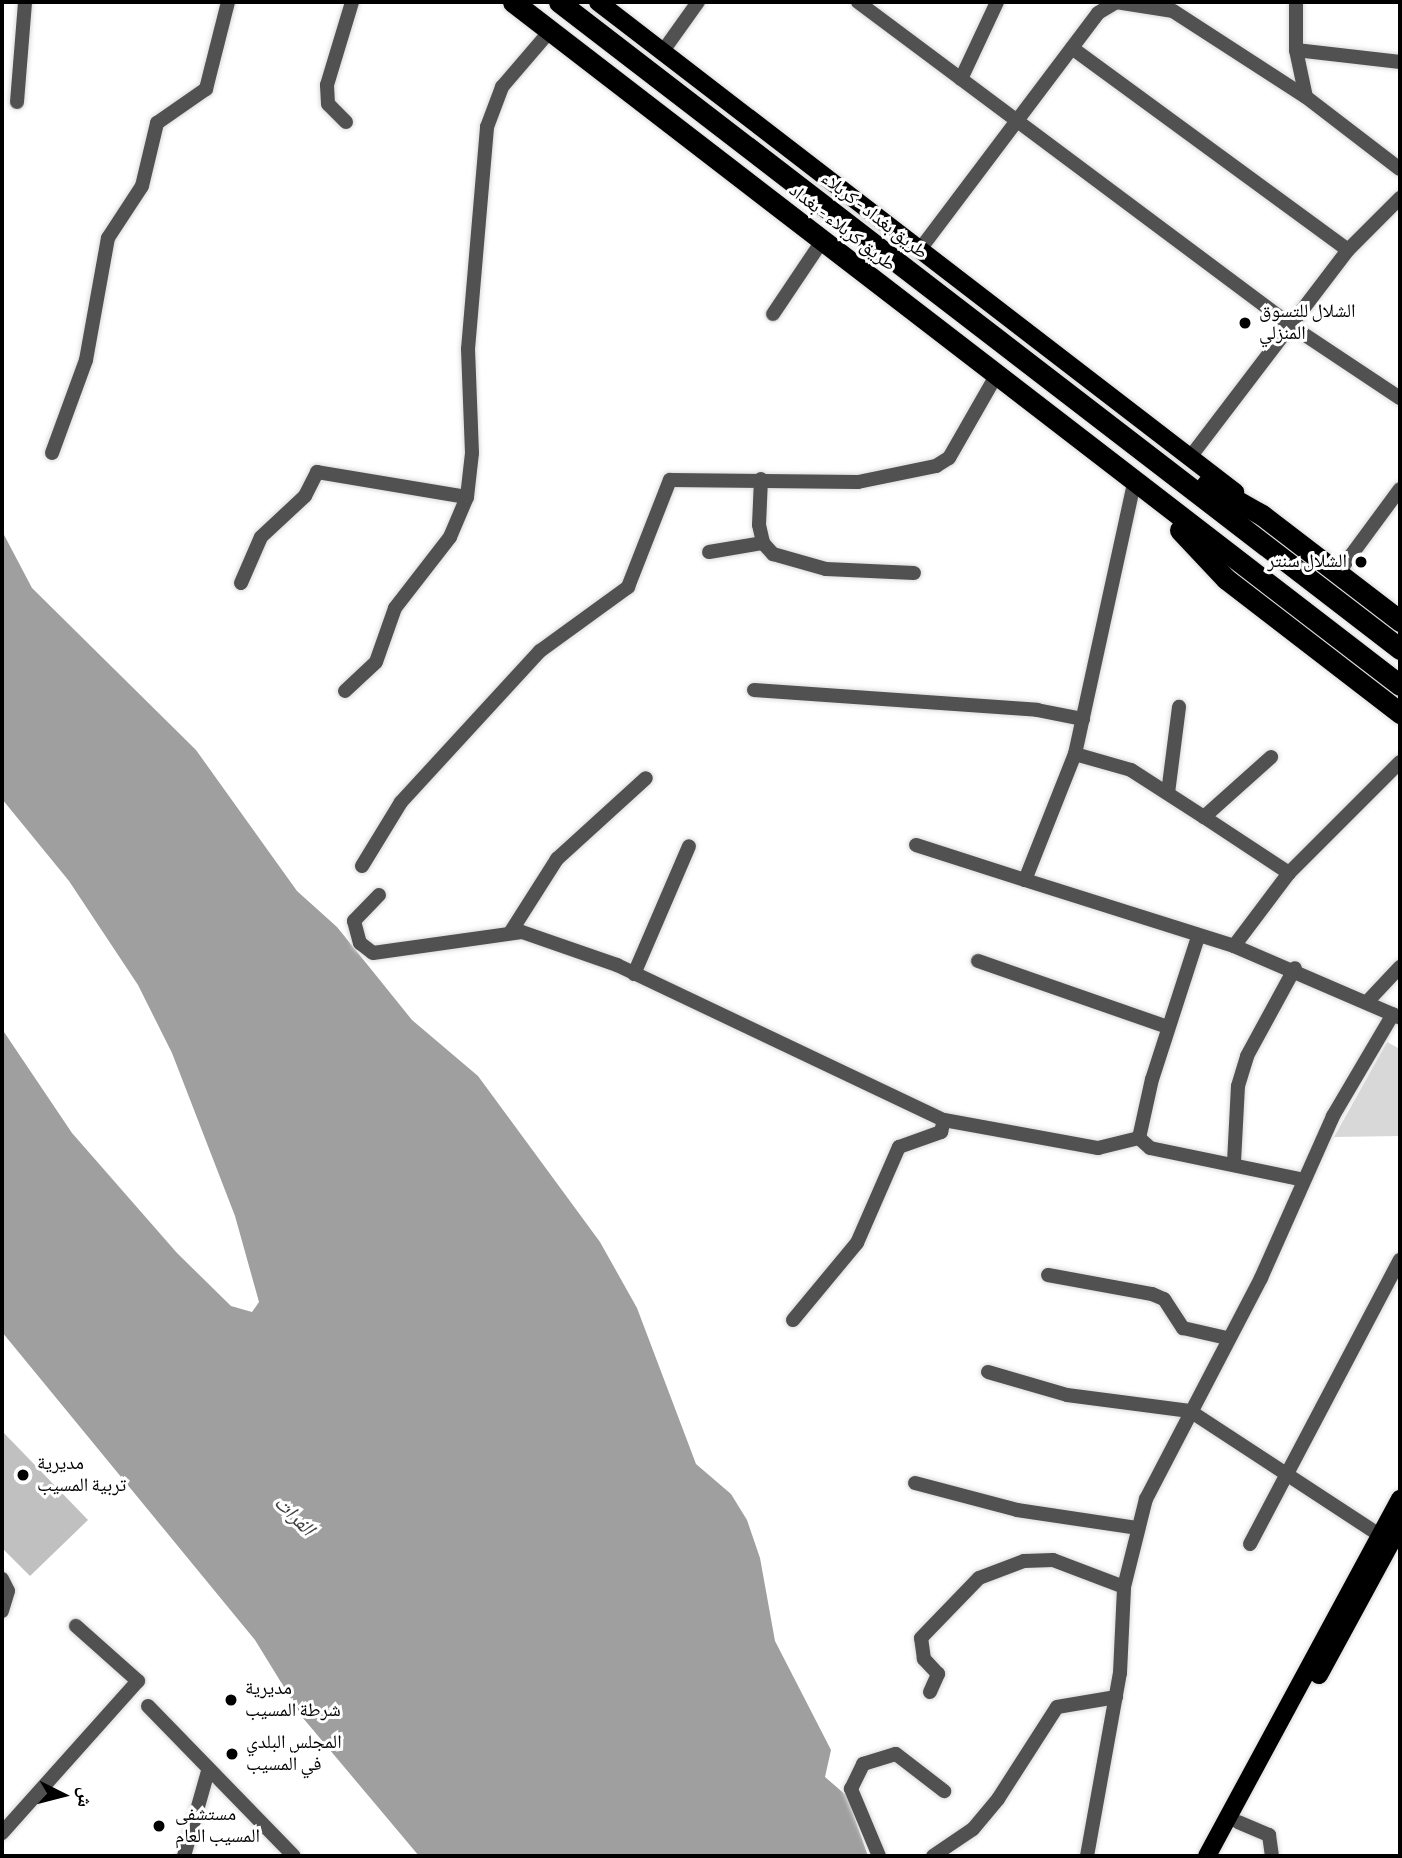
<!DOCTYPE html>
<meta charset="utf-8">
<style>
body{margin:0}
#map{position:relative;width:1402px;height:1858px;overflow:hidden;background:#fff;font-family:"Alegreya Sans","Noto Naskh Arabic",sans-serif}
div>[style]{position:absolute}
.green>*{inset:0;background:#d8d8d8}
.water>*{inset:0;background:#9f9f9f}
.building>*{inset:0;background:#c0c0c0}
.roads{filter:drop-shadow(0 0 2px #dbdbdb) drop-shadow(0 0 2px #dbdbdb)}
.minor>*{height:14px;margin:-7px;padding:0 7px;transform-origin:7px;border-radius:7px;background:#515151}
.major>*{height:18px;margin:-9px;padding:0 9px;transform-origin:9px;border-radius:9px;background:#000}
.highway>*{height:21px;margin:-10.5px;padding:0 10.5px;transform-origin:10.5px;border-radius:10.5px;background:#000}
.dots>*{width:19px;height:19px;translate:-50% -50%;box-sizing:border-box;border:4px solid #fff;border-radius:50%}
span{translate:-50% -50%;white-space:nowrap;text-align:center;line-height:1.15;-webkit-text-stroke:6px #fff;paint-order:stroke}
.street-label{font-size:19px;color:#000}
.poi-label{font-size:19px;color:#000}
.left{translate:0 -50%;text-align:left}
.right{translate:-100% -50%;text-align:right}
.water-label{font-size:21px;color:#404040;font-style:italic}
.frame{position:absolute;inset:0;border:4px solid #000;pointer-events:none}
.north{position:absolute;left:28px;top:1760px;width:70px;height:70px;-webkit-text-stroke:5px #fff;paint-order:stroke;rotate:96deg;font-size:19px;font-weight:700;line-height:28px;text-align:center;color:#000}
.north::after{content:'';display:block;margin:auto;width:24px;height:32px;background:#000;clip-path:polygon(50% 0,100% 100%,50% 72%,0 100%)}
</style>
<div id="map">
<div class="green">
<i style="clip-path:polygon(1387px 1042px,1400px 1049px,1400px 1136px,1334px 1137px)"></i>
</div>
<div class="water">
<i style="clip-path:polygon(2px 531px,32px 588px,196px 750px,297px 891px,337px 927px,412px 1020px,478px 1076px,600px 1242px,637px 1308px,696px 1464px,731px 1494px,747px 1520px,760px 1558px,775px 1641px,831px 1750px,825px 1777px,847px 1796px,868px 1856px,419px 1856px,303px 1718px,255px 1640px,2px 1332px,2px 1029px,72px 1133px,177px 1253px,231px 1306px,252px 1312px,259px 1302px,235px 1216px,172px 1053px,138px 985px,69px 881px,2px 799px)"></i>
</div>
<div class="building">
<i style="clip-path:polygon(2px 1431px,88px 1520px,30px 1576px,2px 1548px)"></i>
</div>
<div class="roads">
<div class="minor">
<i style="left:858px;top:2px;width:543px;rotate:36.76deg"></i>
<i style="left:1293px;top:327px;width:128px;rotate:33.6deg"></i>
<i style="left:1296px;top:2px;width:48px;rotate:90deg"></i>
<i style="left:1296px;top:50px;width:48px;rotate:78deg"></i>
<i style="left:1072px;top:48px;width:342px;rotate:36.2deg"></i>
<i style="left:1296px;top:50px;width:105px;rotate:6.6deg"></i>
<i style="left:663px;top:51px;width:60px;rotate:-54.5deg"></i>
<i style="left:961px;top:79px;width:85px;rotate:-64.9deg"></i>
<i style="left:17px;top:102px;width:100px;rotate:-85.4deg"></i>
<i style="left:346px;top:122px;width:25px;rotate:-135deg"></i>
<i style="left:328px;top:104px;width:19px;rotate:-93deg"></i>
<i style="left:327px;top:85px;width:87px;rotate:-73.2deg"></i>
<i style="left:921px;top:248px;width:294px;rotate:-53deg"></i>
<i style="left:1098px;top:13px;width:21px;rotate:-31deg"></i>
<i style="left:1116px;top:2px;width:58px;rotate:9deg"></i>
<i style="left:1173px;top:11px;width:158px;rotate:32.9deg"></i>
<i style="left:1306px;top:97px;width:118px;rotate:37.5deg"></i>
<i style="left:773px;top:314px;width:88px;rotate:-56.1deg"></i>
<i style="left:52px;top:453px;width:99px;rotate:-69.9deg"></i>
<i style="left:86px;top:360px;width:124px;rotate:-79.8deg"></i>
<i style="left:108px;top:238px;width:62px;rotate:-56.8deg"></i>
<i style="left:142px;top:186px;width:65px;rotate:-76.6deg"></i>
<i style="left:157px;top:123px;width:60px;rotate:-34.8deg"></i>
<i style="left:206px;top:89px;width:90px;rotate:-75.8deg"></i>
<i style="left:1191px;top:456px;width:259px;rotate:-52.7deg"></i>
<i style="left:1348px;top:250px;width:74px;rotate:-45deg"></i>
<i style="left:761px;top:479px;width:46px;rotate:92.5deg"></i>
<i style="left:759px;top:525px;width:18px;rotate:77deg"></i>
<i style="left:763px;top:543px;width:15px;rotate:48deg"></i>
<i style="left:773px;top:554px;width:55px;rotate:15.8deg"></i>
<i style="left:826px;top:569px;width:88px;rotate:2.6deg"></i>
<i style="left:709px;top:552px;width:55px;rotate:-9.5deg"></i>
<i style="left:1338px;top:573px;width:104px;rotate:-53.6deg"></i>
<i style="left:241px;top:583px;width:50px;rotate:-66.5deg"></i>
<i style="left:261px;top:537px;width:60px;rotate:-43deg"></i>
<i style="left:305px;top:496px;width:27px;rotate:-63deg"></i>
<i style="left:317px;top:472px;width:152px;rotate:9.5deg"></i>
<i style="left:754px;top:690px;width:284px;rotate:4deg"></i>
<i style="left:1037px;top:710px;width:47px;rotate:11.1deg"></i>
<i style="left:345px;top:691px;width:42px;rotate:-43.1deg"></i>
<i style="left:376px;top:662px;width:57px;rotate:-70.6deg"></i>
<i style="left:395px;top:608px;width:90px;rotate:-52.2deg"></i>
<i style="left:450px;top:537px;width:43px;rotate:-67deg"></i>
<i style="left:467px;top:497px;width:44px;rotate:-83.5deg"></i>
<i style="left:472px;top:453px;width:104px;rotate:-92.2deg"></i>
<i style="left:468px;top:349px;width:223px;rotate:-85.1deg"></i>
<i style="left:487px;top:127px;width:43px;rotate:-69.4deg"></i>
<i style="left:502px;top:87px;width:74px;rotate:-49.4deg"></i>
<i style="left:1075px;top:754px;width:58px;rotate:15.9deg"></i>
<i style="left:1131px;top:770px;width:87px;rotate:32.8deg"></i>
<i style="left:1204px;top:817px;width:90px;rotate:-41.8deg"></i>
<i style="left:1168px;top:793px;width:87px;rotate:-82.7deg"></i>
<i style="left:1204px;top:817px;width:102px;rotate:33.4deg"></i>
<i style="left:916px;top:845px;width:114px;rotate:17.8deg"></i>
<i style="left:1025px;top:880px;width:136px;rotate:-68.4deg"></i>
<i style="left:1075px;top:754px;width:277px;rotate:-77.7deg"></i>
<i style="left:362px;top:866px;width:75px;rotate:-58.6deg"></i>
<i style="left:401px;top:802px;width:205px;rotate:-47.4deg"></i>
<i style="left:540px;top:651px;width:109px;rotate:-36deg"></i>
<i style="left:628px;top:587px;width:115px;rotate:-68.6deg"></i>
<i style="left:670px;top:480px;width:188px;rotate:0.6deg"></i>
<i style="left:858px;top:482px;width:80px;rotate:-11.6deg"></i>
<i style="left:936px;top:466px;width:15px;rotate:-32deg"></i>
<i style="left:949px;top:458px;width:95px;rotate:-60.2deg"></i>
<i style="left:1025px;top:880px;width:219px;rotate:17.5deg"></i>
<i style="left:1234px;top:946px;width:180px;rotate:23.3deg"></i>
<i style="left:379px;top:895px;width:36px;rotate:134deg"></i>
<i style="left:354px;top:921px;width:23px;rotate:75deg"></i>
<i style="left:360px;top:943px;width:16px;rotate:38deg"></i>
<i style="left:373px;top:953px;width:150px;rotate:-8deg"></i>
<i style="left:522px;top:932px;width:101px;rotate:19.2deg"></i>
<i style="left:617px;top:965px;width:362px;rotate:25.4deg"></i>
<i style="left:944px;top:1120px;width:157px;rotate:10.3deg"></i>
<i style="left:1098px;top:1148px;width:42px;rotate:-13.7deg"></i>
<i style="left:510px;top:933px;width:88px;rotate:-57.6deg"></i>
<i style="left:557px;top:859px;width:120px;rotate:-42.3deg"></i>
<i style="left:1198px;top:937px;width:149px;rotate:107.9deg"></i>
<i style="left:1152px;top:1079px;width:60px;rotate:102.4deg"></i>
<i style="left:1139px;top:1138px;width:15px;rotate:42deg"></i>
<i style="left:1150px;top:1148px;width:157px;rotate:11.7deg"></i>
<i style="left:1234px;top:946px;width:91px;rotate:-53deg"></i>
<i style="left:1289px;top:873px;width:157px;rotate:-45deg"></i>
<i style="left:978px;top:961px;width:201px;rotate:19.2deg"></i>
<i style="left:634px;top:974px;width:139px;rotate:-66.7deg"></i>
<i style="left:1367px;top:1002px;width:48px;rotate:-46.7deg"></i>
<i style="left:1234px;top:1162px;width:76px;rotate:-87deg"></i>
<i style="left:1238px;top:1086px;width:31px;rotate:-73deg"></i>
<i style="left:1247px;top:1056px;width:100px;rotate:-61.4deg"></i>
<i style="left:1048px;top:1275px;width:106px;rotate:10.4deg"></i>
<i style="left:1152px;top:1294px;width:13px;rotate:23deg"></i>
<i style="left:1164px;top:1299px;width:35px;rotate:57deg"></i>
<i style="left:1183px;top:1328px;width:45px;rotate:12.8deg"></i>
<i style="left:793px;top:1320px;width:100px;rotate:-50.3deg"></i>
<i style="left:857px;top:1243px;width:105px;rotate:-66.4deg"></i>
<i style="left:899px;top:1147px;width:45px;rotate:-19.7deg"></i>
<i style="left:941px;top:1132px;width:12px;rotate:-76deg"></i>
<i style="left:988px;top:1372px;width:82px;rotate:16.2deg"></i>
<i style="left:1067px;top:1395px;width:124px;rotate:7.4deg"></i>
<i style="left:1190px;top:1411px;width:228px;rotate:33.2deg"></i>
<i style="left:915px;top:1483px;width:106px;rotate:14.8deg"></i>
<i style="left:1017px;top:1510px;width:121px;rotate:8.5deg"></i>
<i style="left:1250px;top:1544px;width:321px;rotate:-62.2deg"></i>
<i style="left:2px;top:1579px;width:13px;rotate:63deg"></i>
<i style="left:8px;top:1591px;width:21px;rotate:107deg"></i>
<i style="left:930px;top:1692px;width:20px;rotate:-66deg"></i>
<i style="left:938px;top:1674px;width:21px;rotate:-133deg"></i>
<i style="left:924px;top:1659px;width:21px;rotate:-98deg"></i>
<i style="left:921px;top:1638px;width:83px;rotate:-46deg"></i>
<i style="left:979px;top:1578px;width:48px;rotate:-20.7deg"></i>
<i style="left:1024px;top:1561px;width:29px;rotate:-2deg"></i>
<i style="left:1053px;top:1560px;width:76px;rotate:20.8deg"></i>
<i style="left:148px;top:1706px;width:209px;rotate:45.8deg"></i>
<i style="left:1238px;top:1822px;width:34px;rotate:23deg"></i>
<i style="left:1269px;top:1835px;width:21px;rotate:82deg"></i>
<i style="left:2px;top:1833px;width:204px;rotate:-48.2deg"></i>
<i style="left:138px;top:1681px;width:83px;rotate:-138.4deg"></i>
<i style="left:184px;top:1856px;width:88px;rotate:-74.2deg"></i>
<i style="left:879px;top:1856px;width:73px;rotate:-112.7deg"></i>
<i style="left:851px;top:1789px;width:28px;rotate:-64deg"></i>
<i style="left:863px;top:1764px;width:34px;rotate:-17deg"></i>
<i style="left:896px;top:1754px;width:61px;rotate:37.6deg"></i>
<i style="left:933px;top:1856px;width:48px;rotate:-34deg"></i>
<i style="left:973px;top:1829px;width:39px;rotate:-50deg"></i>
<i style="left:998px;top:1799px;width:109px;rotate:-57.3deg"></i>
<i style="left:1057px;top:1707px;width:60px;rotate:-9.6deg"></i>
<i style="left:1087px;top:1856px;width:186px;rotate:-79.8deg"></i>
<i style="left:1120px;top:1673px;width:86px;rotate:-87.3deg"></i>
<i style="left:1124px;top:1587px;width:91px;rotate:-76deg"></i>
<i style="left:1146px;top:1499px;width:249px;rotate:-62.5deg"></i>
<i style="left:1261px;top:1278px;width:177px;rotate:-66deg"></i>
<i style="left:1333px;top:1116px;width:118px;rotate:-59.5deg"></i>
</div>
<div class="major">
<i style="left:598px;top:2px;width:804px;rotate:37.57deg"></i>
<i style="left:1319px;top:1675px;width:170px;rotate:-61.5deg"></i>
<i style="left:1207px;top:1856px;width:406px;rotate:-61.6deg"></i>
</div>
<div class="highway">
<i style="left:513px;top:2px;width:1119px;rotate:37.6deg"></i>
<i style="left:559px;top:2px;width:1061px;rotate:37.57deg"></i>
<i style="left:1207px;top:484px;width:63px;rotate:29.4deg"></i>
<i style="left:1262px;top:515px;width:174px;rotate:37.5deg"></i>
<i style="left:1180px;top:530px;width:67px;rotate:46.8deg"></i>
<i style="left:1226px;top:579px;width:220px;rotate:37.6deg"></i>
</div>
</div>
<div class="dots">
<i style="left:1245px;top:323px;background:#000"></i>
<i style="left:1361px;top:562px;background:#000"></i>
<i style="left:23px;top:1475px;background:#000"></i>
<i style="left:231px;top:1700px;background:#000"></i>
<i style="left:232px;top:1754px;background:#000"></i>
<i style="left:159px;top:1826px;background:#000"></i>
</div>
<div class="street-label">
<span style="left:874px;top:216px;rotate:38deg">طريق بغداد - كربلاء</span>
<span style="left:842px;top:228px;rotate:38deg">طريق كربلاء - بغداد</span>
</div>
<div class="poi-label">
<span class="left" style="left:1259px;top:323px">الشلال للتسوق<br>المنزلي</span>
<span class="right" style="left:1347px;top:562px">الشلال سنتر</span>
<span class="left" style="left:37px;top:1475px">مديرية<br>تربية المسيب</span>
<span class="left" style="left:245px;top:1700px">مديرية<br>شرطة المسيب</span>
<span class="left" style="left:246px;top:1754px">المجلس البلدي<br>في المسيب</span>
<span class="left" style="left:175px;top:1826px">مستشفى<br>المسيب العام</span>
</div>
<div class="water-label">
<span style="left:294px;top:1516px;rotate:45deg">الفرات</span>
</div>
<div class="frame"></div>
<div class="north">ش</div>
</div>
